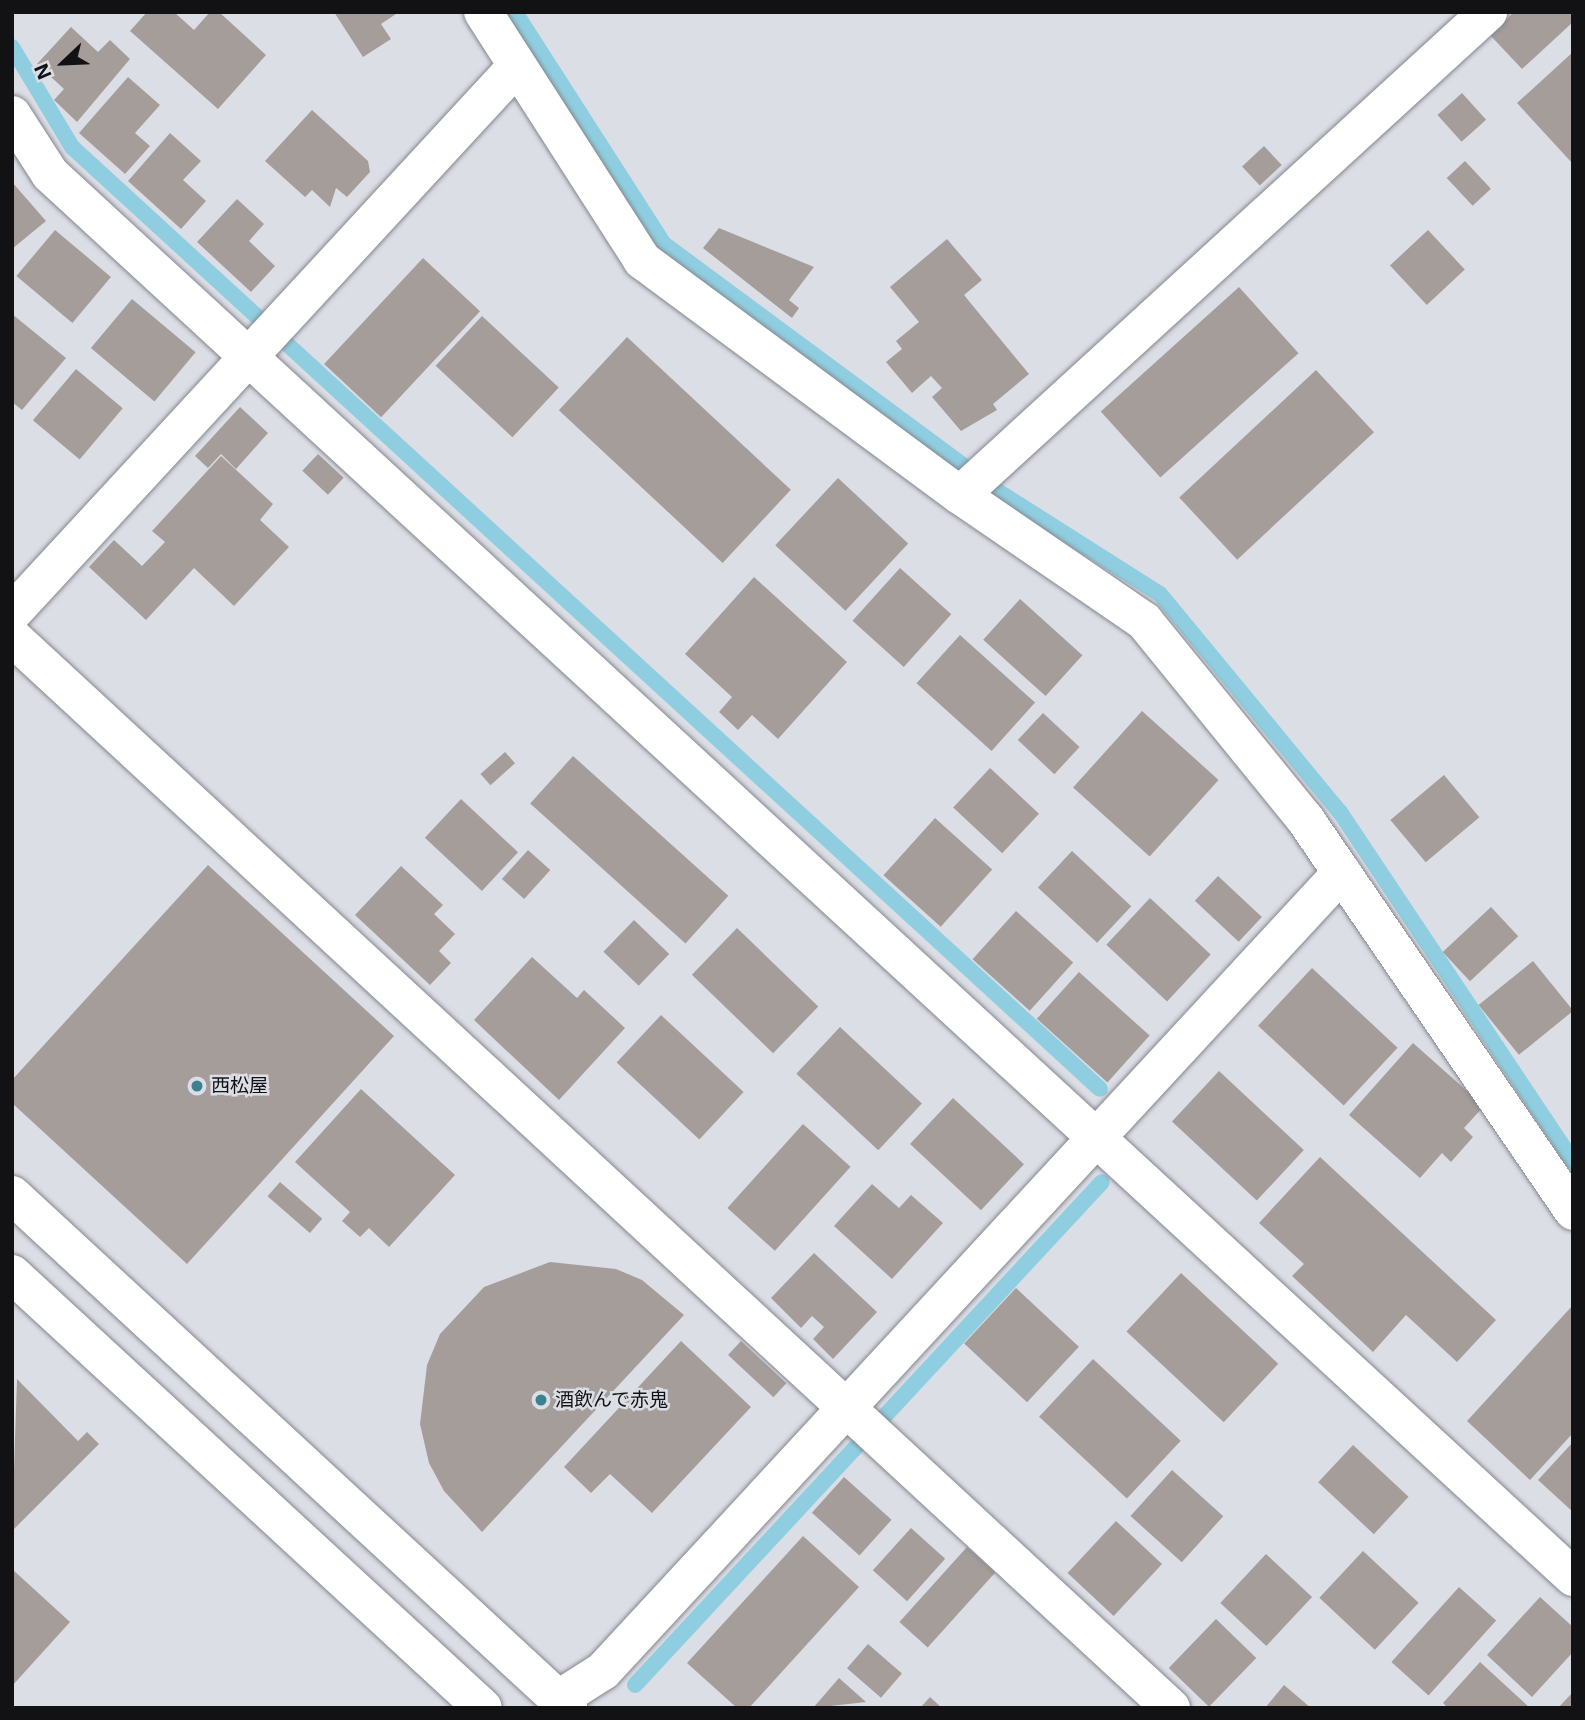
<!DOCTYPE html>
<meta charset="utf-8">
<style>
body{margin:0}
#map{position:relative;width:1585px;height:1720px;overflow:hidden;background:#dcdee6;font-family:Inter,"Noto Sans JP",sans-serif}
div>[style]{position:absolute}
.stream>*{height:16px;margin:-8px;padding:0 8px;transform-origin:8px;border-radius:8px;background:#8fcee0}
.building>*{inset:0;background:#a59d99;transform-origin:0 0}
.roads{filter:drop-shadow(0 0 2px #84868e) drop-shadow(0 0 2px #84868e)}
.minor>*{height:38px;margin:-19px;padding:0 19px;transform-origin:19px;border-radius:19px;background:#fff}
.tertiary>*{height:38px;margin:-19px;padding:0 19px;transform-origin:19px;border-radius:19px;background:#fff}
.dots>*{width:19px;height:19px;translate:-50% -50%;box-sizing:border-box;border:4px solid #dcdee6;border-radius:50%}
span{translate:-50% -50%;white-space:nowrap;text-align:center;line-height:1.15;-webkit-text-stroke:5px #dcdee6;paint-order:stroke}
.poi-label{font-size:19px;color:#121215}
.left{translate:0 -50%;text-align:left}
.frame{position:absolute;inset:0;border:14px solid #121215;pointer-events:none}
.north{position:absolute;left:28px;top:28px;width:70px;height:70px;-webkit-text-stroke:5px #dcdee6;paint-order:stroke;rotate:247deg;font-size:19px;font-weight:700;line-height:28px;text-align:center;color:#121215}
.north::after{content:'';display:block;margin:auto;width:24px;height:32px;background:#121215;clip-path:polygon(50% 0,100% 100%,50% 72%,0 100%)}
</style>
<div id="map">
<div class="stream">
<i style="left:515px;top:12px;width:276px;rotate:57.3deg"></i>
<i style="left:664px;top:244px;width:413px;rotate:36.5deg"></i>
<i style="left:996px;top:490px;width:194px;rotate:32.4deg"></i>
<i style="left:1160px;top:594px;width:283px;rotate:50.5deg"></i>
<i style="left:1340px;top:812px;width:420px;rotate:56.3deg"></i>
<i style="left:12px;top:47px;width:117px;rotate:59deg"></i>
<i style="left:72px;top:147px;width:1394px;rotate:42.5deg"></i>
<i style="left:635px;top:1685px;width:686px;rotate:-47.13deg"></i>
</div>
<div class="building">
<i style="clip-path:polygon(147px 12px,174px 12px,194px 30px,210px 12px,219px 12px,266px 55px,218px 109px,130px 31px)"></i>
<i style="clip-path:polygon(334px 12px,399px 12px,381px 24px,391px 39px,363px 57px)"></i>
<i style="clip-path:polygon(1514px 12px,1573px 12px,1573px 22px,1522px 69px,1490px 35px)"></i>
<i style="clip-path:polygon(71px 27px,98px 52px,110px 40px,130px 59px,77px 122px,54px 100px,64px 89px,37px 64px)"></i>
<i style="clip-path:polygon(1573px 52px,1573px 164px,1517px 103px)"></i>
<i style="clip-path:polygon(128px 77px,160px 105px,135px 133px,150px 146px,125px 174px,79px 133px)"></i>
<i style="left:1462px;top:93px;width:36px;height:33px;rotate:48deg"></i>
<i style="clip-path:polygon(312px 110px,368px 161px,370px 172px,347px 197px,336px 188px,330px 207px,312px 190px,305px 197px,265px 161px)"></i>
<i style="clip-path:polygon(170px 133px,201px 161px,183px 180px,206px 201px,181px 229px,128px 181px)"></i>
<i style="left:1264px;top:146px;width:26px;height:30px;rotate:47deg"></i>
<i style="left:1465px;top:161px;width:38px;height:25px;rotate:47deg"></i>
<i style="clip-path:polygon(12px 182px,46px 221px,12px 249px)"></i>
<i style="clip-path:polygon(237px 199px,264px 224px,249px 241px,275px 266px,251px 292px,197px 242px)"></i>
<i style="clip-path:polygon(719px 228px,814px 267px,789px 300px,799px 308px,792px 318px,703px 248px)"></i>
<i style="left:55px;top:230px;width:73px;height:60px;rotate:40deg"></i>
<i style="left:1428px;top:230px;width:54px;height:52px;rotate:47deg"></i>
<i style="clip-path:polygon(947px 239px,982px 280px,964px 295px,1029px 374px,993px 404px,997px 410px,961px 431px,932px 397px,942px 388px,931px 376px,912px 393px,886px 362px,902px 349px,896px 341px,919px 322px,890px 287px)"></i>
<i style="left:423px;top:258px;width:78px;height:145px;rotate:43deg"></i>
<i style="left:1239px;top:287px;width:89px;height:186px;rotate:48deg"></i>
<i style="left:132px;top:299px;width:83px;height:64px;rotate:40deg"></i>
<i style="clip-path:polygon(12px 314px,66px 358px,22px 410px,12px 402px)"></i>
<i style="left:482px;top:316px;width:105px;height:68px;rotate:43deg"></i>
<i style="left:627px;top:337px;width:224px;height:100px;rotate:43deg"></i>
<i style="left:76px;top:369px;width:61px;height:67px;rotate:40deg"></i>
<i style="left:1316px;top:370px;width:85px;height:187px;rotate:47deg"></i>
<i style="clip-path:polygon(240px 407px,268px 433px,236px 469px,221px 454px,208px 468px,195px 456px)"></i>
<i style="left:318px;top:454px;width:35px;height:23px;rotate:43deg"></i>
<i style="clip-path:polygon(221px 456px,273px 504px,260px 520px,289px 547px,234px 606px,194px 568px,146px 620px,89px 567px,114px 540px,142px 566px,165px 542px,152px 531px)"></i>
<i style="left:838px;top:478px;width:96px;height:92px;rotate:43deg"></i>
<i style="left:900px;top:568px;width:69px;height:71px;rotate:42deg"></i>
<i style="clip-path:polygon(754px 577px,847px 662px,778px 739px,752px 715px,738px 730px,719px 712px,732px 697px,685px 654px)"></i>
<i style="left:1020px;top:599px;width:84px;height:55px;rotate:42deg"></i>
<i style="left:960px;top:635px;width:101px;height:65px;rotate:42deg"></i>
<i style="left:1142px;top:711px;width:103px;height:103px;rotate:42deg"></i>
<i style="left:1043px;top:713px;width:50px;height:37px;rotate:43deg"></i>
<i style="left:505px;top:752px;width:15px;height:33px;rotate:48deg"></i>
<i style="left:573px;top:756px;width:209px;height:64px;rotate:42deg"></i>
<i style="left:990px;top:768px;width:67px;height:54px;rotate:43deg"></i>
<i style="left:1444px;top:775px;width:55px;height:70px;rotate:50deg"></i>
<i style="left:461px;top:799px;width:78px;height:53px;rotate:43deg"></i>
<i style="left:935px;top:818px;width:77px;height:77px;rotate:42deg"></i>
<i style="left:528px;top:850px;width:30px;height:39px;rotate:42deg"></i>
<i style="left:1072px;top:851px;width:81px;height:50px;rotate:43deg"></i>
<i style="clip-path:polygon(208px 865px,394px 1036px,187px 1264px,12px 1103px,12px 1080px)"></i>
<i style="clip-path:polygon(401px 866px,443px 905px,434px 914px,455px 934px,439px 951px,451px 963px,430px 985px,355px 915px)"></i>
<i style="left:1218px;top:876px;width:60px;height:34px;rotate:43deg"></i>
<i style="left:1150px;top:898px;width:83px;height:64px;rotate:43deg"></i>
<i style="left:1491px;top:907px;width:40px;height:66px;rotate:47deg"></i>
<i style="left:1016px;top:911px;width:77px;height:65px;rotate:42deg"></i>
<i style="left:634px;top:920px;width:49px;height:44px;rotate:44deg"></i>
<i style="left:737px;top:928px;width:113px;height:65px;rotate:44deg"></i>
<i style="clip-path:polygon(532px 957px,577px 998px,584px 990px,625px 1028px,559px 1100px,474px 1020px)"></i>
<i style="left:1533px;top:961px;width:64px;height:70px;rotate:51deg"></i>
<i style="left:1312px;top:968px;width:117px;height:79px;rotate:43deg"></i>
<i style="left:1079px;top:972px;width:95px;height:63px;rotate:42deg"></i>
<i style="left:661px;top:1015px;width:113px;height:65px;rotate:43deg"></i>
<i style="left:840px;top:1027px;width:112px;height:64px;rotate:43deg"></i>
<i style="clip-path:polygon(1413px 1043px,1484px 1106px,1464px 1128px,1473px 1137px,1451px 1162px,1442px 1153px,1420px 1178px,1349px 1115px)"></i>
<i style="left:1219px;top:1071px;width:116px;height:69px;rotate:43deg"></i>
<i style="clip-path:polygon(361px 1089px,455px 1175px,389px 1247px,369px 1228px,360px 1237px,342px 1221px,350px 1212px,295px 1162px)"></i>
<i style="left:953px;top:1098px;width:97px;height:63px;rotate:43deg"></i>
<i style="left:803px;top:1124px;width:64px;height:113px;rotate:42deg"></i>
<i style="clip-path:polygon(1320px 1157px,1496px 1320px,1457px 1362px,1406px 1315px,1373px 1352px,1292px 1276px,1304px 1264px,1259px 1223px)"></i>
<i style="left:280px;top:1182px;width:56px;height:19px;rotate:41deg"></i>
<i style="clip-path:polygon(872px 1184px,899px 1208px,911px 1195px,943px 1223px,892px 1279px,834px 1226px)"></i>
<i style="clip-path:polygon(814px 1253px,877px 1312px,833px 1359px,813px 1339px,824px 1327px,812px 1316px,801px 1328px,771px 1298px)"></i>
<i style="clip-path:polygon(550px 1262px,616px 1269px,642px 1280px,684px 1315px,482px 1532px,444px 1491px,429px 1463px,420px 1424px,427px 1365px,440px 1334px,484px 1287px)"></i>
<i style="left:1181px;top:1273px;width:133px;height:80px;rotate:43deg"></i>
<i style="left:1016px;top:1288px;width:86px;height:76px;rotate:43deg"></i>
<i style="clip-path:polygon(1573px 1305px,1573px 1433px,1530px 1480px,1467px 1421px)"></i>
<i style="clip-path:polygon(681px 1341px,751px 1407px,652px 1513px,610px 1474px,591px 1493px,564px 1467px)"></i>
<i style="left:741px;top:1341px;width:62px;height:19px;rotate:43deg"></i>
<i style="left:1093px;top:1359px;width:120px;height:79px;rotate:43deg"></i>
<i style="clip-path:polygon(17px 1379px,78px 1441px,87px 1432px,99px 1444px,12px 1531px)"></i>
<i style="clip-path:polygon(1573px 1442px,1573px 1512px,1538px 1480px)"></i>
<i style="left:1353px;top:1445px;width:76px;height:51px;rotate:43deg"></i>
<i style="left:1172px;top:1470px;width:69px;height:62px;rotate:42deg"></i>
<i style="left:844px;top:1477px;width:64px;height:48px;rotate:42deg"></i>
<i style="left:1116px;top:1521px;width:63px;height:71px;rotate:43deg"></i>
<i style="left:911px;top:1528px;width:46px;height:57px;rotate:42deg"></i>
<i style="clip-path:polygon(803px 1536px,859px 1587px,749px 1708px,737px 1708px,687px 1663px)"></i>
<i style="left:967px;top:1547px;width:38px;height:101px;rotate:42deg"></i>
<i style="left:1363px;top:1551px;width:76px;height:64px;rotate:43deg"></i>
<i style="left:1266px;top:1554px;width:63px;height:67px;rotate:43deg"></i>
<i style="clip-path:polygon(12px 1569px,70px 1622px,12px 1686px)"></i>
<i style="left:1459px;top:1587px;width:50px;height:101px;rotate:42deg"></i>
<i style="clip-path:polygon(1540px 1597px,1573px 1627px,1573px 1652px,1532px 1697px,1487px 1655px)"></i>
<i style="left:1216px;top:1619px;width:56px;height:68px;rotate:44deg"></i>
<i style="left:868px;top:1644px;width:45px;height:32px;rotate:41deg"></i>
<i style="clip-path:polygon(1480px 1662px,1530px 1708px,1448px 1708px,1443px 1703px)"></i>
<i style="clip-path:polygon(839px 1678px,866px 1702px,813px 1708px)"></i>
<i style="clip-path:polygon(1284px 1685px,1311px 1708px,1265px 1708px)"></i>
<i style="clip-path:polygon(1573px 1692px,1573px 1708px,1558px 1708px)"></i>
<i style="clip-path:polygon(930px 1697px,942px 1708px,920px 1708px)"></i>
</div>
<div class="roads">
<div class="minor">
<i style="left:483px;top:12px;width:295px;rotate:57.3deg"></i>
<i style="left:642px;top:260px;width:395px;rotate:36.5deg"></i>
<i style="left:960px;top:495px;width:223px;rotate:34.4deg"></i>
<i style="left:1144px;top:621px;width:255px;rotate:50.9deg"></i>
<i style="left:1305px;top:819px;width:475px;rotate:55.6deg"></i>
<i style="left:12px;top:115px;width:70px;rotate:57.2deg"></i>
<i style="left:50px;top:174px;width:2071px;rotate:42.65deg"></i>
<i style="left:960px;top:495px;width:716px;rotate:-42.45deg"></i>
<i style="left:12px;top:613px;width:744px;rotate:-47.29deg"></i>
<i style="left:12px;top:637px;width:1578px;rotate:42.74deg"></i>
<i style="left:559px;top:1699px;width:52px;rotate:-32.5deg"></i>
<i style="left:603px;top:1671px;width:1088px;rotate:-47.23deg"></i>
</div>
<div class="tertiary">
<i style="left:12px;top:1195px;width:757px;rotate:42.7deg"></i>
<i style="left:12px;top:1274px;width:640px;rotate:42.66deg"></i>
</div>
</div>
<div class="dots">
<i style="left:197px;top:1086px;background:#3c818e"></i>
<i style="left:541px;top:1400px;background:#3c818e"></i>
</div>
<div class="poi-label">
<span class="left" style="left:211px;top:1086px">西松屋</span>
<span class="left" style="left:555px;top:1400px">酒飲んで赤鬼</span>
</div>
<div class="frame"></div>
<div class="north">N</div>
</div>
